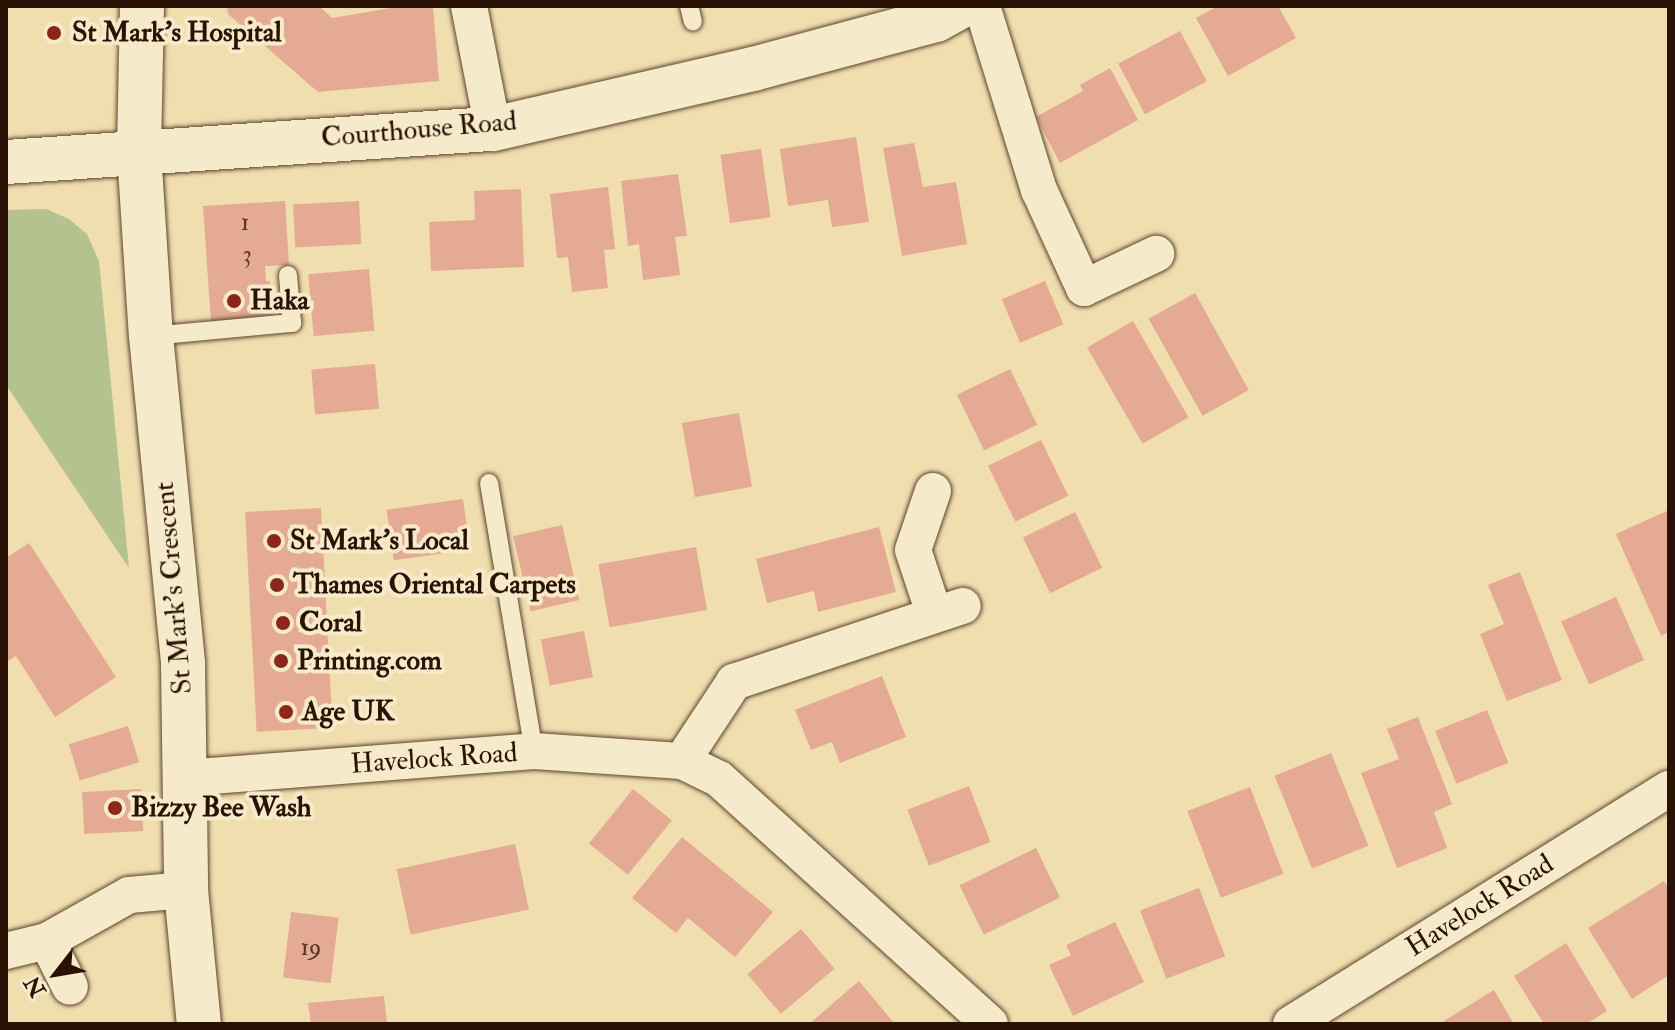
<!DOCTYPE html>
<style>
body{margin:0}
#map{position:relative;width:1675px;height:1030px;overflow:hidden;background:#f0deae;font-family:"IM FELL Double Pica",serif}
div>[style]{position:absolute}
.green>*{inset:0;background:#b3c28f}
.building>*{inset:0;background:#e4aa93;transform-origin:0 0}
.roads{filter:drop-shadow(0 0 2px #5c452f) drop-shadow(0 0 2px #5c452f)}
.service>*{height:18px;margin:-9px;padding:0 9px;transform-origin:9px;border-radius:9px;background:#f5eaca}
.minor>*{height:36px;margin:-18px;padding:0 18px;transform-origin:18px;border-radius:18px;background:#f5eaca}
.tertiary>*{height:44px;margin:-22px;padding:0 22px;transform-origin:22px;border-radius:22px;background:#f5eaca}
.dots>*{width:22px;height:22px;translate:-50% -50%;box-sizing:border-box;border:4px solid #f5eaca;border-radius:50%}
span{translate:-50% -50%;white-space:nowrap;text-align:center;line-height:1.15;-webkit-text-stroke:8px #f5eaca;paint-order:stroke}
.number-label{font-size:24px;color:#583828}
.number-label span{-webkit-text-stroke-width:0}
.poi-label{font-size:28px;color:#2a1205;font-weight:700}
.left{translate:0 -50%;text-align:left}
.street-label{font-size:28px;color:#2a1205}
.frame{position:absolute;inset:0;border:8px solid #2a1205;pointer-events:none}
.north{position:absolute;left:16px;top:934px;width:80px;height:80px;-webkit-text-stroke:6px #f5eaca;paint-order:stroke;rotate:239deg;font-size:22px;font-weight:700;line-height:32px;text-align:center;color:#2a1205}
.north::after{content:'';display:block;margin:auto;width:28px;height:36px;background:#2a1205;clip-path:polygon(50% 0,100% 100%,50% 72%,0 100%)}
</style>
<div id="map">
<div class="green">
<i style="clip-path:polygon(46px 209px,69px 219px,87px 234px,99px 261px,129px 568px,6px 385px,6px 210px)"></i>
</div>
<div class="building">
<i style="clip-path:polygon(227px 6px,319px 6px,332px 18px,403px 6px,433px 6px,439px 81px,318px 92px,228px 14px)"></i>
<i style="clip-path:polygon(1218px 6px,1278px 6px,1296px 38px,1228px 76px,1196px 18px)"></i>
<i style="left:1180px;top:31px;width:57px;height:70px;rotate:62deg"></i>
<i style="clip-path:polygon(1110px 68px,1138px 120px,1060px 163px,1036px 117px,1083px 91px,1080px 85px)"></i>
<i style="clip-path:polygon(856px 137px,869px 222px,832px 227px,828px 200px,788px 206px,780px 149px)"></i>
<i style="clip-path:polygon(914px 143px,923px 187px,956px 182px,967px 244px,902px 256px,883px 148px)"></i>
<i style="left:761px;top:149px;width:69px;height:41px;rotate:82deg"></i>
<i style="clip-path:polygon(678px 174px,687px 236px,675px 237px,680px 275px,643px 280px,639px 244px,628px 246px,621px 181px)"></i>
<i style="clip-path:polygon(608px 187px,615px 249px,604px 250px,608px 288px,572px 292px,568px 257px,557px 258px,550px 194px)"></i>
<i style="clip-path:polygon(521px 189px,524px 267px,431px 271px,429px 222px,475px 220px,474px 191px)"></i>
<i style="clip-path:polygon(285px 201px,289px 265px,265px 266px,266px 281px,270px 281px,272px 319px,211px 322px,203px 206px)"></i>
<i style="left:359px;top:201px;width:43px;height:66px;rotate:87deg"></i>
<i style="left:369px;top:269px;width:62px;height:61px;rotate:85deg"></i>
<i style="left:1045px;top:281px;width:47px;height:47px;rotate:67deg"></i>
<i style="left:1195px;top:293px;width:111px;height:53px;rotate:61deg"></i>
<i style="left:1133px;top:321px;width:111px;height:53px;rotate:60deg"></i>
<i style="left:375px;top:364px;width:45px;height:64px;rotate:85deg"></i>
<i style="left:1010px;top:369px;width:62px;height:59px;rotate:64deg"></i>
<i style="left:739px;top:413px;width:75px;height:58px;rotate:80deg"></i>
<i style="left:1041px;top:440px;width:62px;height:59px;rotate:64deg"></i>
<i style="left:463px;top:499px;width:51px;height:77px;rotate:82deg"></i>
<i style="left:321px;top:508px;width:220px;height:76px;rotate:87deg"></i>
<i style="clip-path:polygon(1669px 510px,1669px 632px,1661px 636px,1616px 534px)"></i>
<i style="left:1075px;top:512px;width:62px;height:58px;rotate:64deg"></i>
<i style="left:562px;top:525px;width:77px;height:50px;rotate:77deg"></i>
<i style="clip-path:polygon(879px 527px,896px 592px,818px 612px,814px 591px,767px 603px,756px 559px)"></i>
<i style="clip-path:polygon(29px 543px,116px 677px,55px 717px,16px 656px,6px 662px,6px 558px)"></i>
<i style="left:696px;top:547px;width:64px;height:99px;rotate:80deg"></i>
<i style="clip-path:polygon(1520px 572px,1562px 680px,1507px 701px,1480px 634px,1504px 624px,1488px 585px)"></i>
<i style="left:1616px;top:597px;width:69px;height:60px;rotate:66deg"></i>
<i style="left:584px;top:631px;width:47px;height:44px;rotate:79deg"></i>
<i style="clip-path:polygon(882px 676px,906px 737px,840px 763px,832px 742px,811px 750px,795px 710px)"></i>
<i style="left:1487px;top:710px;width:57px;height:56px;rotate:68deg"></i>
<i style="clip-path:polygon(1418px 717px,1452px 804px,1434px 812px,1447px 848px,1397px 868px,1361px 773px,1399px 759px,1387px 729px)"></i>
<i style="left:128px;top:726px;width:38px;height:62px;rotate:73deg"></i>
<i style="left:1331px;top:753px;width:100px;height:61px;rotate:68deg"></i>
<i style="left:969px;top:786px;width:60px;height:66px;rotate:69deg"></i>
<i style="left:1250px;top:787px;width:93px;height:67px;rotate:69deg"></i>
<i style="left:141px;top:789px;width:42px;height:59px;rotate:87deg"></i>
<i style="left:633px;top:789px;width:50px;height:70px;rotate:39deg"></i>
<i style="clip-path:polygon(682px 837px,773px 912px,735px 957px,688px 918px,676px 933px,632px 898px)"></i>
<i style="left:515px;top:844px;width:67px;height:121px;rotate:78deg"></i>
<i style="left:1036px;top:848px;width:55px;height:85px;rotate:64deg"></i>
<i style="clip-path:polygon(1664px 881px,1669px 889px,1669px 975px,1632px 999px,1588px 928px)"></i>
<i style="left:1199px;top:888px;width:73px;height:63px;rotate:69deg"></i>
<i style="left:291px;top:912px;width:48px;height:66px;rotate:7deg"></i>
<i style="clip-path:polygon(1115px 922px,1144px 982px,1073px 1016px,1049px 965px,1071px 955px,1066px 945px)"></i>
<i style="left:801px;top:929px;width:52px;height:70px;rotate:50deg"></i>
<i style="clip-path:polygon(1566px 943px,1607px 1011px,1586px 1024px,1544px 1024px,1514px 976px)"></i>
<i style="clip-path:polygon(859px 981px,894px 1023px,809px 1024px)"></i>
<i style="clip-path:polygon(1494px 990px,1514px 1024px,1439px 1024px)"></i>
<i style="clip-path:polygon(384px 996px,387px 1024px,311px 1024px,308px 1003px)"></i>
</div>
<div class="roads">
<div class="service">
<i style="left:689px;top:6px;width:16px;rotate:76deg"></i>
<i style="left:151px;top:336px;width:142px;rotate:-5.3deg"></i>
<i style="left:292px;top:323px;width:48px;rotate:-94.8deg"></i>
<i style="left:489px;top:483px;width:272px;rotate:80.5deg"></i>
</div>
<div class="minor">
<i style="left:469px;top:6px;width:125px;rotate:79deg"></i>
<i style="left:982px;top:6px;width:193px;rotate:72.8deg"></i>
<i style="left:1039px;top:190px;width:108px;rotate:65.3deg"></i>
<i style="left:1084px;top:288px;width:80px;rotate:-25.3deg"></i>
<i style="left:933px;top:491px;width:62px;rotate:108.7deg"></i>
<i style="left:913px;top:550px;width:66px;rotate:71.6deg"></i>
<i style="left:682px;top:761px;width:95px;rotate:-56.6deg"></i>
<i style="left:734px;top:682px;width:241px;rotate:-18.4deg"></i>
<i style="left:185px;top:778px;width:350px;rotate:-4.4deg"></i>
<i style="left:534px;top:751px;width:148px;rotate:3.9deg"></i>
<i style="left:682px;top:761px;width:41px;rotate:25.9deg"></i>
<i style="left:719px;top:779px;width:365px;rotate:42.1deg"></i>
<i style="left:47px;top:941px;width:51px;rotate:63.4deg"></i>
<i style="left:6px;top:951px;width:42px;rotate:-13.7deg"></i>
<i style="left:47px;top:941px;width:94px;rotate:-29.3deg"></i>
<i style="left:129px;top:895px;width:57px;rotate:-5deg"></i>
<i style="left:1291px;top:1024px;width:445px;rotate:-31.9deg"></i>
</div>
<div class="tertiary">
<i style="left:142px;top:6px;width:146px;rotate:91.2deg"></i>
<i style="left:139px;top:152px;width:184px;rotate:86.3deg"></i>
<i style="left:151px;top:336px;width:330px;rotate:84.4deg"></i>
<i style="left:183px;top:664px;width:226px;rotate:89.2deg"></i>
<i style="left:186px;top:890px;width:135px;rotate:84.5deg"></i>
<i style="left:6px;top:162px;width:488px;rotate:-3.9deg"></i>
<i style="left:493px;top:129px;width:267px;rotate:-13deg"></i>
<i style="left:753px;top:69px;width:189px;rotate:-15deg"></i>
<i style="left:936px;top:20px;width:29px;rotate:-29deg"></i>
</div>
</div>
<div class="dots">
<i style="left:54px;top:33px;background:#8f2418"></i>
<i style="left:234px;top:301px;background:#8f2418"></i>
<i style="left:274px;top:541px;background:#8f2418"></i>
<i style="left:277px;top:585px;background:#8f2418"></i>
<i style="left:283px;top:623px;background:#8f2418"></i>
<i style="left:281px;top:661px;background:#8f2418"></i>
<i style="left:286px;top:712px;background:#8f2418"></i>
<i style="left:115px;top:808px;background:#8f2418"></i>
</div>
<div class="number-label">
<span style="left:245px;top:223px">1</span>
<span style="left:247px;top:255px">3</span>
<span style="left:311px;top:948px">19</span>
</div>
<div class="poi-label">
<span class="left" style="left:72px;top:33px">St Mark's Hospital</span>
<span class="left" style="left:250px;top:301px">Haka</span>
<span class="left" style="left:290px;top:541px">St Mark's Local</span>
<span class="left" style="left:293px;top:585px">Thames Oriental Carpets</span>
<span class="left" style="left:299px;top:623px">Coral</span>
<span class="left" style="left:297px;top:661px">Printing.com</span>
<span class="left" style="left:302px;top:712px">Age UK</span>
<span class="left" style="left:131px;top:808px">Bizzy Bee Wash</span>
</div>
<div class="street-label">
<span style="left:419px;top:130px;rotate:-5deg">Courthouse Road</span>
<span style="left:174px;top:588px;rotate:-95deg">St Mark's Crescent</span>
<span style="left:434px;top:759px;rotate:-4deg">Havelock Road</span>
<span style="left:1480px;top:906px;rotate:-32deg">Havelock Road</span>
</div>
<div class="frame"></div>
<div class="north">N</div>
</div>
